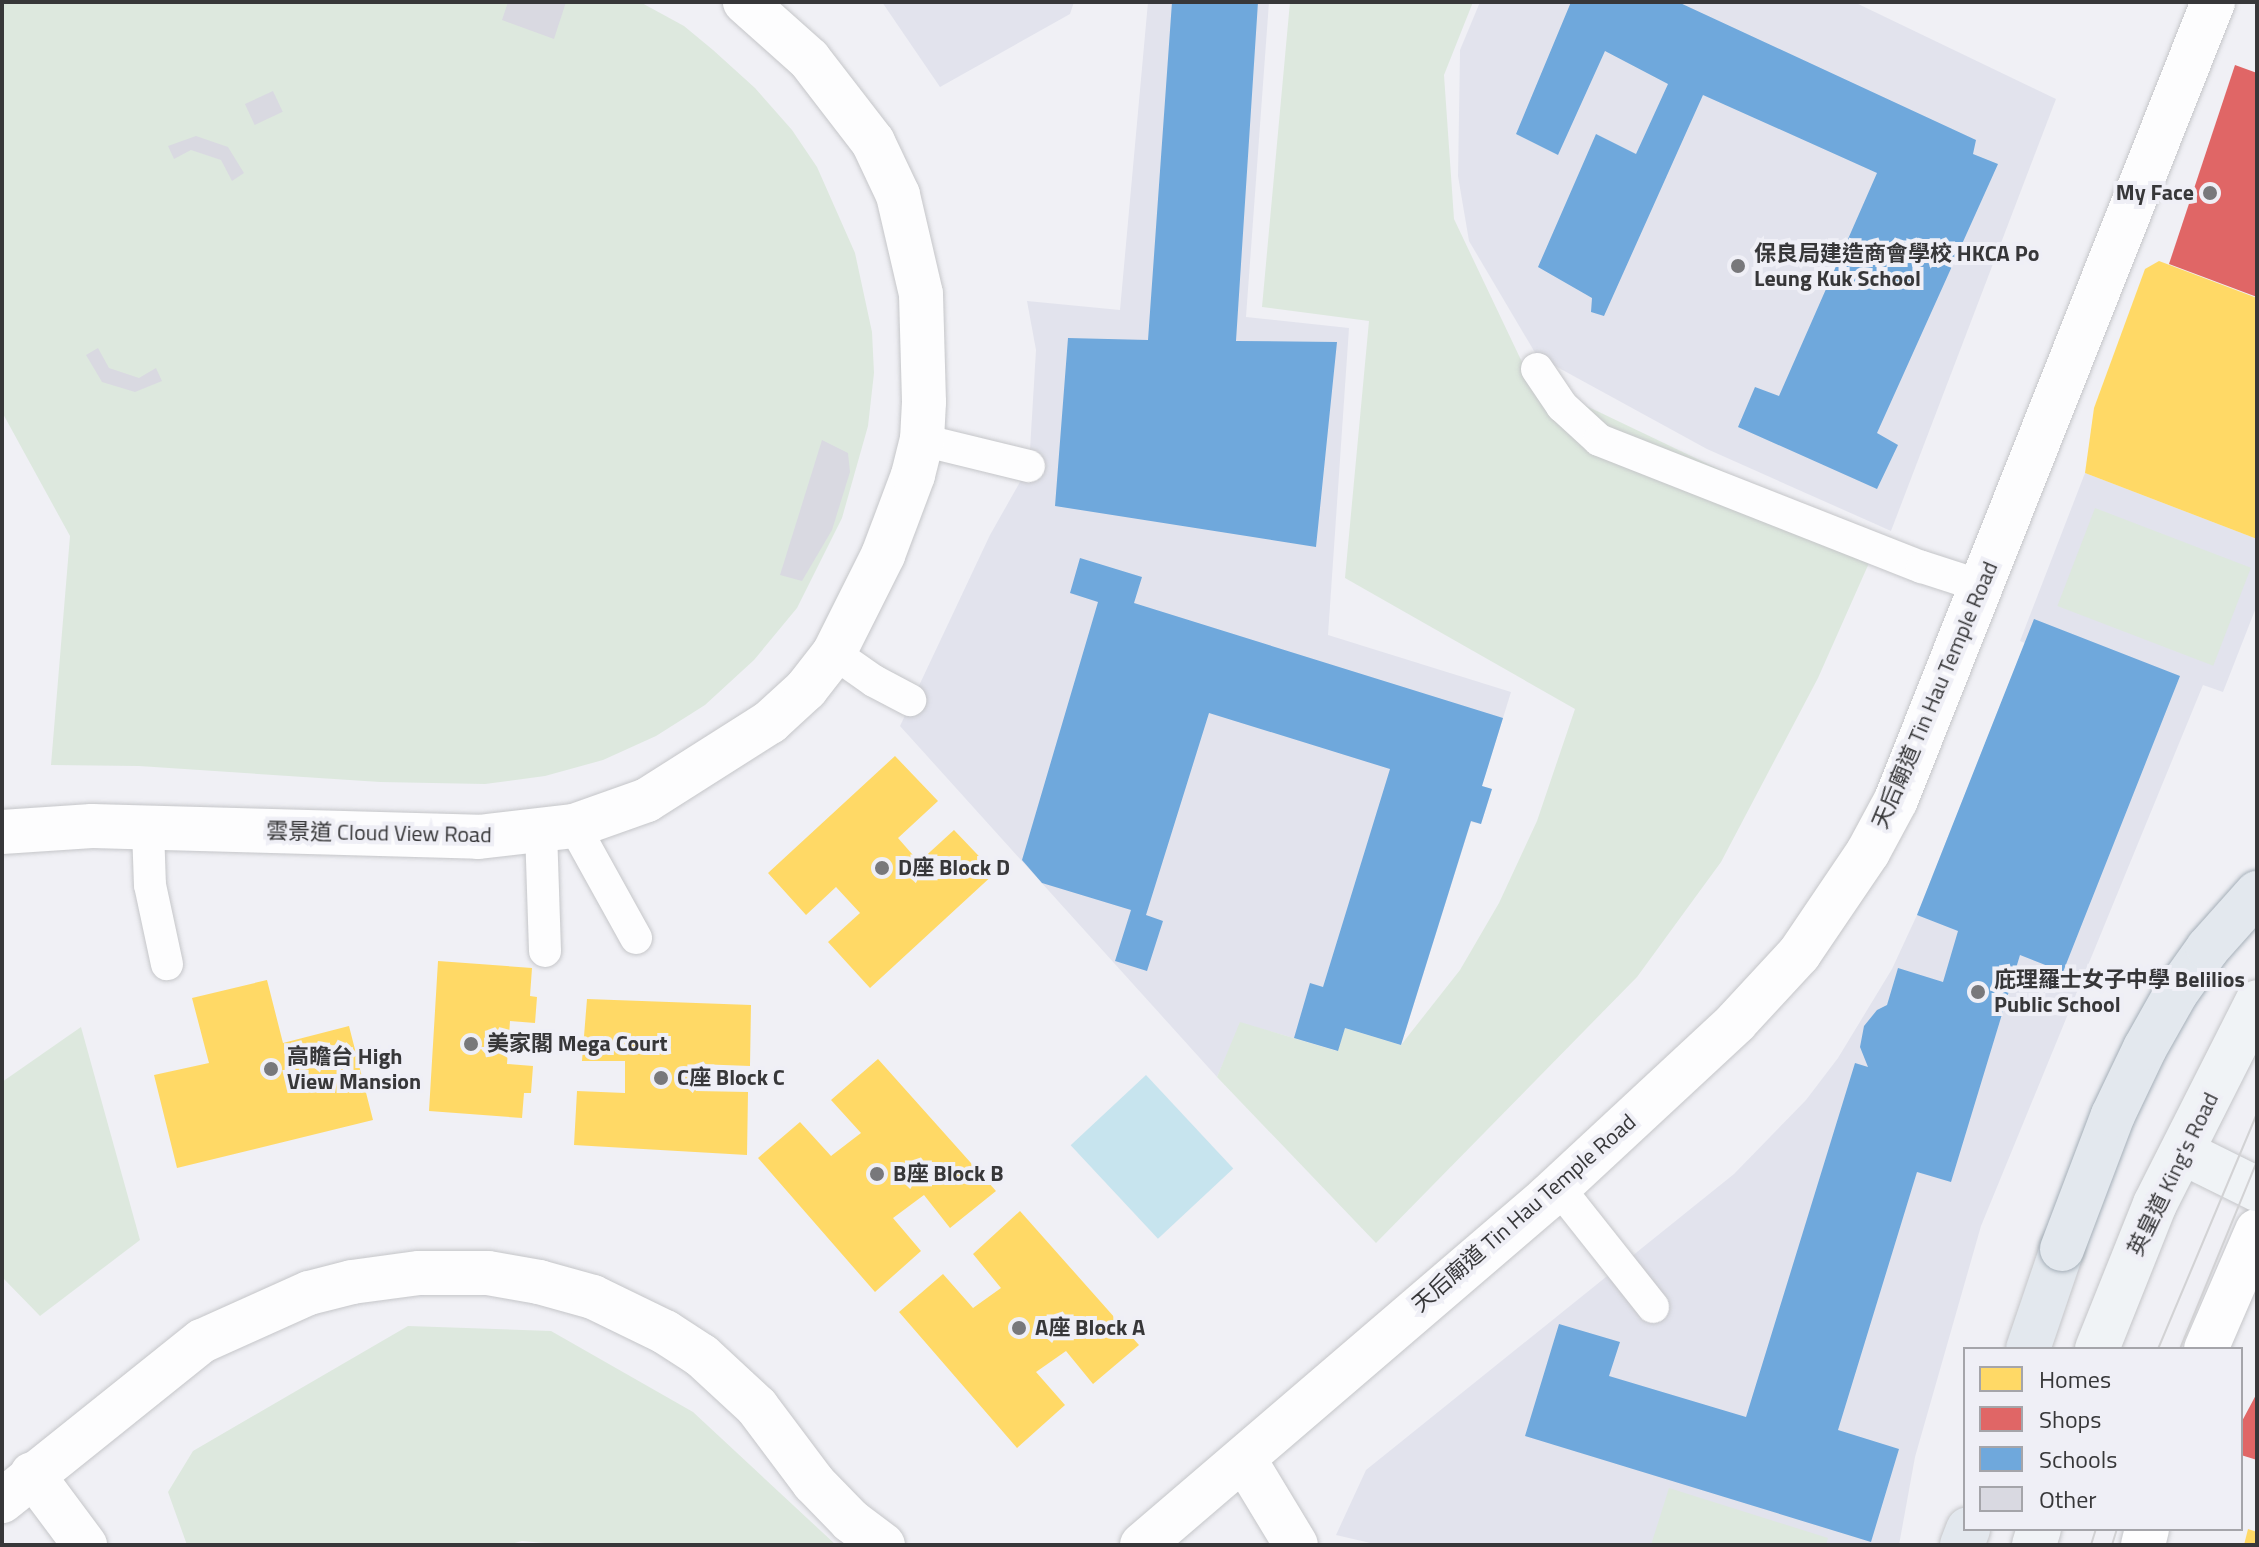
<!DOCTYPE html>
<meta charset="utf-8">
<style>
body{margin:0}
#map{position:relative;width:2259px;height:1547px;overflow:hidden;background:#f0f0f5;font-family:"Titillium Web","Noto Sans TC",sans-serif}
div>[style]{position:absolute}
.built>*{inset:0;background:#e2e3ed}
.green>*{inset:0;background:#dde8de;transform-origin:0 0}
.water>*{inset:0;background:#c7e4ee;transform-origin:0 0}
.homes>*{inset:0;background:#ffd966}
.shops>*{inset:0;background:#e06666}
.schools>*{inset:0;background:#6fa8dc}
.building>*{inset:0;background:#d9d9e1;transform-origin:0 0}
.roads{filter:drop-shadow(0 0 2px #c5c6c9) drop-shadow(0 0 2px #c5c6c9)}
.service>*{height:32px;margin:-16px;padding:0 16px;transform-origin:16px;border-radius:16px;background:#fdfdfe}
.minor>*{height:44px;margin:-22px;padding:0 22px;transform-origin:22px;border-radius:22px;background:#fdfdfe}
.tertiary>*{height:44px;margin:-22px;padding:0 22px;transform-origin:22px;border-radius:22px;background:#fdfdfe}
.secondary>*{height:44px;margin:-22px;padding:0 22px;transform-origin:22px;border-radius:22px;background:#f0f3f6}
.primary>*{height:44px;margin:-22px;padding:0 22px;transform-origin:22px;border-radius:22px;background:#e3e8ee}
.tram>*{height:2px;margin:-1px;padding:0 1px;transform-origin:1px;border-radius:1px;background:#d2d2d4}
.bridges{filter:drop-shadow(0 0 2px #a5afb8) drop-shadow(0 0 2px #a5afb8)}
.primary-bridge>*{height:44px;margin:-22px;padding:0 22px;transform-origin:22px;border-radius:22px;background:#e3e8ee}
.dots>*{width:22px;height:22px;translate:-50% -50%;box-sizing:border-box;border:4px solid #efeff6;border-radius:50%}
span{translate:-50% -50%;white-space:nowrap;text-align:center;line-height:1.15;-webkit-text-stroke:8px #efeff6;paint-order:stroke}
.poi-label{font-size:22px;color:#373739;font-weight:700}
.right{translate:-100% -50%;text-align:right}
.left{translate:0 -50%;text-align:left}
.street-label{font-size:22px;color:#373739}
.frame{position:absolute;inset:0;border:4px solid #373739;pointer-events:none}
.legend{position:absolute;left:1963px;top:1347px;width:280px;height:184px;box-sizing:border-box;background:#efeff6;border:2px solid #a5a5aa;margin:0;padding:10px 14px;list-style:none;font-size:24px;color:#373739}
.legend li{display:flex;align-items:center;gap:16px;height:40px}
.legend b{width:40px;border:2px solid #a5a5aa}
</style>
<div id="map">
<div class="built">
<i style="clip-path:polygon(882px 2px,1074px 2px,1070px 14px,940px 87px)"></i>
<i style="clip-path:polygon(1148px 2px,1269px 2px,1246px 317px,1349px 328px,1328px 635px,1511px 692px,1482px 786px,1492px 789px,1481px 824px,1471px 822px,1401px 1045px,1345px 1028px,1338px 1051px,1241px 1023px,1217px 1077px,900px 726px,990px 535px,1029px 466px,1036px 350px,1027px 301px,1120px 310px)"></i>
<i style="clip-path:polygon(1480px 2px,1854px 2px,2056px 99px,1891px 531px,1707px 449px,1537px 356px,1469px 241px,1458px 176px,1460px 50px)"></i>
<i style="clip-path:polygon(2085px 473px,2257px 539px,2257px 605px,2223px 692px,2203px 685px,1981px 1226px,1915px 1457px,1899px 1545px,1379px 1545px,1336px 1535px,1366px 1470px,1734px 1174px,1806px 1100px,1838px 1058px,1892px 969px,1917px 915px,2025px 643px,2020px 641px)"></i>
</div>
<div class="green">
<i style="clip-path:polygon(2px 2px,640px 2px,684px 26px,713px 50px,755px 88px,792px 130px,817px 167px,855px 253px,872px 332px,874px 373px,868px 426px,842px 518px,797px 608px,754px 660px,705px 705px,656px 736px,603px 760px,545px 776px,485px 784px,380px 782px,139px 766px,51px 765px,70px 536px,2px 412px)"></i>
<i style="clip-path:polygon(1290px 2px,1473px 2px,1444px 75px,1454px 219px,1530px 379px,1877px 545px,1818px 678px,1721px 862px,1637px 977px,1376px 1243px,1217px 1077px,1240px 1022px,1337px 1051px,1345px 1028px,1401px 1045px,1460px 970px,1499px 903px,1537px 821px,1575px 709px,1345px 578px,1369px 321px,1262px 307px)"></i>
<i style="left:2095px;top:508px;width:167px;height:105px;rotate:21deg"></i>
<i style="clip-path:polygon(81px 1027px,140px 1240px,40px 1316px,2px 1277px,2px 1082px)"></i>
<i style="clip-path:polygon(408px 1326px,551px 1331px,693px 1412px,836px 1545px,566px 1545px,522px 1541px,507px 1545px,187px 1545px,168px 1492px,193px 1451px)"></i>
<i style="clip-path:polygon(1669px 1488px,1828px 1538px,1826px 1545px,1651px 1545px)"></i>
</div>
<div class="water">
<i style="left:1146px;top:1075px;width:128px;height:103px;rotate:47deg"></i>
</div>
<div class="homes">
<i style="clip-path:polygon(2159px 261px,2257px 298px,2257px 539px,2085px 473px,2094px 408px,2145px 269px)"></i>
<i style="clip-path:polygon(895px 756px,938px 801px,898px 838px,919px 862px,954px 830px,995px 873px,870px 988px,828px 942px,860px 913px,836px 887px,806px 915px,768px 873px)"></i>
<i style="clip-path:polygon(438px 961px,532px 968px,530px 996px,537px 997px,535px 1023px,510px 1021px,507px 1064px,533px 1066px,531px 1093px,524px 1093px,522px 1118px,429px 1111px)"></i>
<i style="clip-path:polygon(267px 980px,283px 1043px,349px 1026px,373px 1120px,177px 1168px,154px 1075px,209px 1063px,192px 998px)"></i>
<i style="clip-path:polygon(587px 999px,751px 1005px,750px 1066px,697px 1064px,696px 1091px,748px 1092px,747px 1155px,574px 1145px,577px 1091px,625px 1093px,625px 1061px,582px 1061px)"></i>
<i style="clip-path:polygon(878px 1059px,996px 1191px,950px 1228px,924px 1195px,893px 1218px,921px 1251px,875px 1292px,758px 1158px,800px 1122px,831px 1156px,861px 1133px,831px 1100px)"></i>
<i style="clip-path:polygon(1020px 1211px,1139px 1345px,1093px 1384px,1066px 1351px,1036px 1372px,1065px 1405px,1017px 1448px,899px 1312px,943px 1274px,973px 1308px,1001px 1288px,973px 1254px)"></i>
<i style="clip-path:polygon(2248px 1529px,2257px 1532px,2257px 1545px,2244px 1545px)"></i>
</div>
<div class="shops">
<i style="clip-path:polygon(2235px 65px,2257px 73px,2257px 297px,2169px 264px)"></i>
<i style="clip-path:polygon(2257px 1393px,2257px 1460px,2241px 1455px,2241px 1423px)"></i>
</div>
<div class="schools">
<i style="clip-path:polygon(1172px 2px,1258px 2px,1236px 341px,1337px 342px,1316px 547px,1055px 506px,1068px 338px,1148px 340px)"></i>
<i style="clip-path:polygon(1571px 2px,1678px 2px,1976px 140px,1973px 154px,1998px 164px,1877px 433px,1898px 445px,1877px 489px,1738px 427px,1755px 387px,1779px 396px,1877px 173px,1703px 95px,1604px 316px,1591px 312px,1592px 298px,1538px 267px,1596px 134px,1636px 154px,1668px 84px,1605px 51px,1558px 155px,1516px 134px)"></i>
<i style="clip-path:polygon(1080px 558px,1142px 577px,1134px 603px,1503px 718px,1482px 786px,1492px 789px,1481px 824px,1471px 821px,1401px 1045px,1345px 1028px,1338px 1051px,1294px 1038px,1310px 983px,1323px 987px,1390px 769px,1209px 713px,1146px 915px,1163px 921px,1147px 971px,1115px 961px,1131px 910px,1042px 883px,1022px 860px,1098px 602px,1070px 593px)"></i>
<i style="clip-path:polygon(2034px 619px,2180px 676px,2063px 972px,2020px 955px,1951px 1182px,1917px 1172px,1838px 1430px,1899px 1449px,1871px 1542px,1525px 1436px,1559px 1324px,1620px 1342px,1609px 1376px,1746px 1417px,1855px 1063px,1868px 1067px,1860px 1047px,1864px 1026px,1877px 1010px,1887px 1005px,1898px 968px,1943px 982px,1958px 931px,1917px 915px)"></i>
</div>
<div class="building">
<i style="clip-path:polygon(508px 2px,566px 2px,554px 39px,502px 20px)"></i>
<i style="left:273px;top:91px;width:23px;height:31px;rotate:65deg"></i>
<i style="clip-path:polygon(196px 136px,228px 147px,244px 173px,232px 181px,221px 160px,191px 150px,174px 159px,168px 146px)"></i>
<i style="clip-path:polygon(98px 348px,109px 368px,139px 378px,156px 368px,162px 381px,135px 392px,102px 382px,86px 355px)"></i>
<i style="clip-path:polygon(822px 440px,848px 453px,850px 472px,832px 530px,802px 581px,780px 575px)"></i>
</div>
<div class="roads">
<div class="service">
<i style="left:1537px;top:369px;width:45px;rotate:56deg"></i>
<i style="left:1562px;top:406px;width:50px;rotate:42.6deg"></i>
<i style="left:1599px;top:440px;width:347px;rotate:21.5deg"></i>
<i style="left:1922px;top:567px;width:62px;rotate:17.9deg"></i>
<i style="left:922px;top:440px;width:110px;rotate:13.7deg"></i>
<i style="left:834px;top:653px;width:49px;rotate:35deg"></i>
<i style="left:874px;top:681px;width:41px;rotate:27.8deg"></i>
<i style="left:574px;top:826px;width:128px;rotate:61deg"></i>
<i style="left:148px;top:829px;width:56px;rotate:88deg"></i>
<i style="left:150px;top:885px;width:81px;rotate:77.9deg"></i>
<i style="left:541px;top:830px;width:121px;rotate:88.1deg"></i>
<i style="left:1558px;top:1187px;width:153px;rotate:51.6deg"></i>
</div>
<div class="minor">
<i style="left:1244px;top:1459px;width:100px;rotate:58.8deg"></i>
</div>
<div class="tertiary">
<i style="left:2px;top:832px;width:90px;rotate:-3.8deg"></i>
<i style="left:92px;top:826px;width:387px;rotate:1.6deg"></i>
<i style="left:479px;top:837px;width:96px;rotate:-6.6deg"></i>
<i style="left:574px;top:826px;width:77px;rotate:-19.6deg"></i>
<i style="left:647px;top:800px;width:146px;rotate:-32.4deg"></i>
<i style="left:770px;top:722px;width:49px;rotate:-42.5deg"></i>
<i style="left:806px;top:689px;width:46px;rotate:-52.1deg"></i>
<i style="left:834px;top:653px;width:110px;rotate:-63.4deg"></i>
<i style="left:883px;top:555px;width:85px;rotate:-69.4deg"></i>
<i style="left:913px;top:475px;width:36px;rotate:-76deg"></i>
<i style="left:922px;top:440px;width:38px;rotate:-87deg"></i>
<i style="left:924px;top:402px;width:108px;rotate:-91.6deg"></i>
<i style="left:921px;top:294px;width:102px;rotate:-103.1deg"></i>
<i style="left:898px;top:195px;width:59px;rotate:-115.3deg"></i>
<i style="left:873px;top:142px;width:105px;rotate:-127.6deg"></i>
<i style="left:809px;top:59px;width:86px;rotate:-138.3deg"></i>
<i style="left:2206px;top:1349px;width:129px;rotate:-66.6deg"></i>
<i style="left:32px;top:1474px;width:89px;rotate:53.3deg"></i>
<i style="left:2px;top:1501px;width:256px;rotate:-38.7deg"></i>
<i style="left:202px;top:1341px;width:117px;rotate:-24.2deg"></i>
<i style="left:309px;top:1293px;width:44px;rotate:-14.3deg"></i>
<i style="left:352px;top:1282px;width:68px;rotate:-7.7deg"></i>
<i style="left:419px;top:1273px;width:69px"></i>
<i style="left:488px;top:1273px;width:52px;rotate:10deg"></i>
<i style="left:539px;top:1282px;width:56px;rotate:15.5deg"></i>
<i style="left:593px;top:1297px;width:80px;rotate:25.9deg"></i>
<i style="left:665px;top:1332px;width:44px;rotate:33deg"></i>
<i style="left:702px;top:1356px;width:75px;rotate:42.8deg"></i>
<i style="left:757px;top:1407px;width:95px;rotate:53.1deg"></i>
<i style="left:814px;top:1483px;width:53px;rotate:45.8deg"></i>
<i style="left:851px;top:1521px;width:40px;rotate:37deg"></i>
<i style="left:1142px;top:1545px;width:535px;rotate:-40.6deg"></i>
<i style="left:1548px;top:1197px;width:257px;rotate:-42.9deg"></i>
<i style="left:1736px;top:1022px;width:93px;rotate:-47.2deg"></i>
<i style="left:1799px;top:954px;width:123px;rotate:-55.9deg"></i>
<i style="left:1868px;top:852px;width:59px;rotate:-61.7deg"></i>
<i style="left:1896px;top:800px;width:859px;rotate:-68.33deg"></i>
<i style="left:2143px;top:1545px;width:16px;rotate:-76deg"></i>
</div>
<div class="secondary">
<i style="left:2182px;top:1152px;width:84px;rotate:26.3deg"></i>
<i style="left:2097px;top:1349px;width:156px;rotate:-68.2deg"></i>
<i style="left:2155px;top:1204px;width:226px;rotate:-63.2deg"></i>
<i style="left:2034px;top:1545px;width:17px;rotate:-73deg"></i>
</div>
<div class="primary">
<i style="left:2028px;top:1349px;width:106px;rotate:-71.2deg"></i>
<i style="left:1962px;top:1545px;width:17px;rotate:-69deg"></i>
</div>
</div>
<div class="tram">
<i style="left:2158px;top:1349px;width:256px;rotate:-67.2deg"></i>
<i style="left:2180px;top:1349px;width:203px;rotate:-67.7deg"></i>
<i style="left:2091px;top:1545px;width:17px;rotate:-73deg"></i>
<i style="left:2112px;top:1545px;width:17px;rotate:-73deg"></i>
</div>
<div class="bridges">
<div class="primary-bridge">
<i style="left:2062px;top:1249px;width:143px;rotate:-69.2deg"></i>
<i style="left:2113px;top:1115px;width:74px;rotate:-64.5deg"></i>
<i style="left:2145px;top:1048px;width:63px;rotate:-60.6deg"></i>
<i style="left:2176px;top:993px;width:55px;rotate:-54.6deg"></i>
<i style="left:2208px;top:948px;width:74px;rotate:-48.3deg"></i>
</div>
</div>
<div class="dots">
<i style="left:2210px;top:193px;background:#78787b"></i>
<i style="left:1738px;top:266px;background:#78787b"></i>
<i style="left:882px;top:868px;background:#78787b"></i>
<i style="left:1978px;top:992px;background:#78787b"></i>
<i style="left:471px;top:1044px;background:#78787b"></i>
<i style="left:271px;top:1069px;background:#78787b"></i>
<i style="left:661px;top:1078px;background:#78787b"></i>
<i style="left:877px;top:1174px;background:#78787b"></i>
<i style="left:1019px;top:1328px;background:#78787b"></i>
</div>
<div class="poi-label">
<span class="right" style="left:2194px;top:193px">My Face</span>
<span class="left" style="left:1754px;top:266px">保良局建造商會學校 HKCA Po<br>Leung Kuk School</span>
<span class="left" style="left:898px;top:868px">D座 Block D</span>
<span class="left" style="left:1994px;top:992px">庇理羅士女子中學 Belilios<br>Public School</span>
<span class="left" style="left:487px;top:1044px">美家閣 Mega Court</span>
<span class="left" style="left:287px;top:1069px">高瞻台 High<br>View Mansion</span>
<span class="left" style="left:677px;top:1078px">C座 Block C</span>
<span class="left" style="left:893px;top:1174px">B座 Block B</span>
<span class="left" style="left:1035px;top:1328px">A座 Block A</span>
</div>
<div class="street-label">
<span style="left:1935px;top:695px;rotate:-67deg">天后廟道 Tin Hau Temple Road</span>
<span style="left:379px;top:833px;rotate:1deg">雲景道 Cloud View Road</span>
<span style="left:2173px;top:1174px;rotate:-64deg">英皇道 King's Road</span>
<span style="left:1524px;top:1213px;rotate:-41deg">天后廟道 Tin Hau Temple Road</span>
</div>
<div class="frame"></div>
<ul class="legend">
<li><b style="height:22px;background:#ffd966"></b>Homes</li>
<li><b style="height:22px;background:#e06666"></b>Shops</li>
<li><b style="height:22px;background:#6fa8dc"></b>Schools</li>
<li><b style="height:22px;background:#d9d9e1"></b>Other</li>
</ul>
</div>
